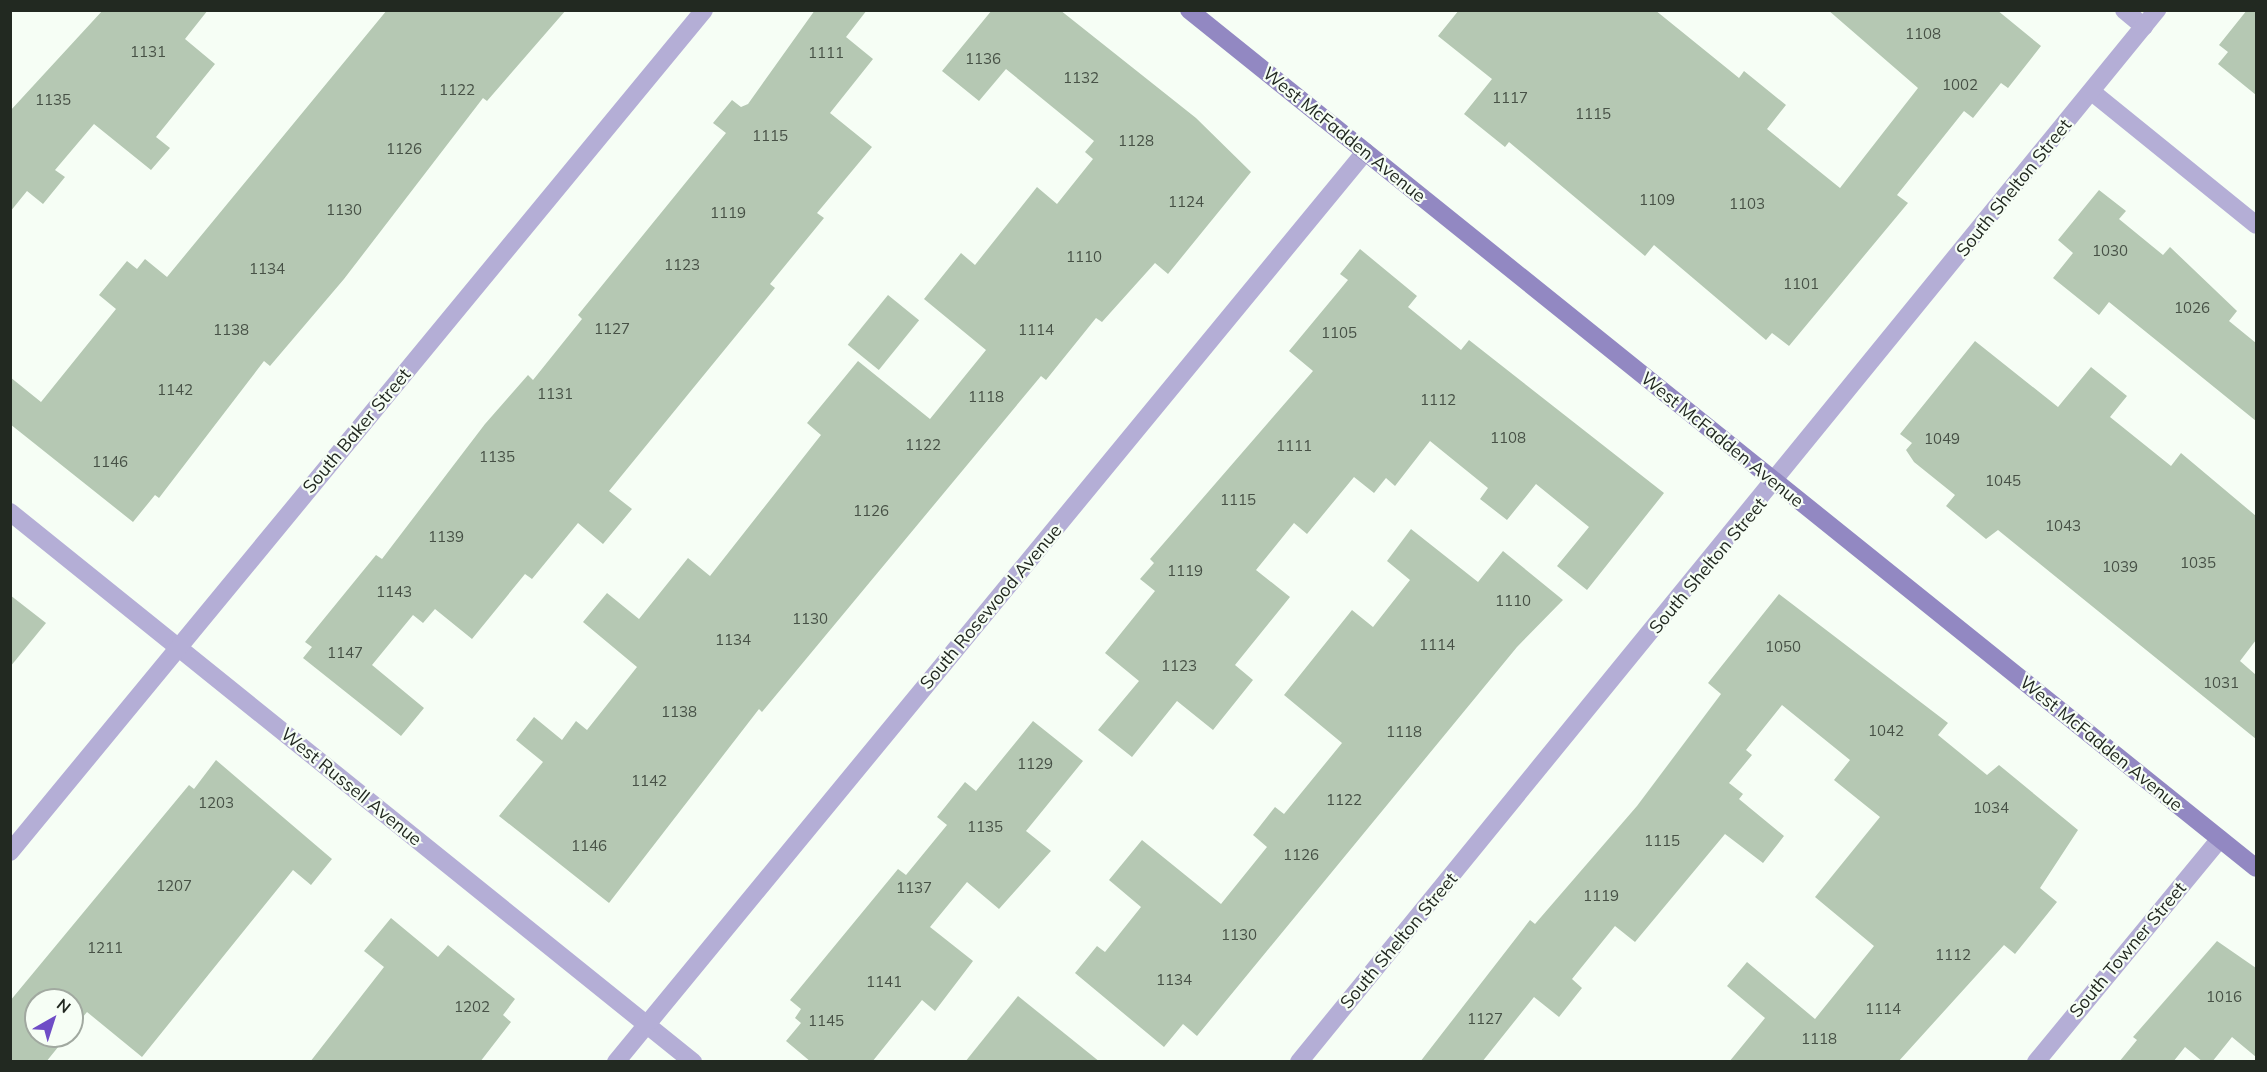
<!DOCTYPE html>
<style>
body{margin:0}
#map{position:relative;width:2267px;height:1072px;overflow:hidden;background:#f6fef5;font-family:Mulish,sans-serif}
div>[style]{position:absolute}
.building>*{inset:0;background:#b5c8b3;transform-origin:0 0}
.street>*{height:18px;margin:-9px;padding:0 9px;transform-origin:9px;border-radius:9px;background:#b4aed6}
.secondary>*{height:18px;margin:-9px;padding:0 9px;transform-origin:9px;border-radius:9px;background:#9288c2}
span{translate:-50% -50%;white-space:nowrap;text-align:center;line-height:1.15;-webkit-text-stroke:4.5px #f6fef5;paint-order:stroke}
.number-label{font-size:15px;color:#475146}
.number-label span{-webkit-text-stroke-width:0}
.street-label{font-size:18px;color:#222921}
.frame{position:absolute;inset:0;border:12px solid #222921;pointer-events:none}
.north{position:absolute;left:24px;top:988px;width:60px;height:60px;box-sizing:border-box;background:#f6fef5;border:2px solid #a1a9a0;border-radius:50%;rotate:39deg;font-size:16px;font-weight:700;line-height:24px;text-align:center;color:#222921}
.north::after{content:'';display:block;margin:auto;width:21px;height:27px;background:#6f4dc6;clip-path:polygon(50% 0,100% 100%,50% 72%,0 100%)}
</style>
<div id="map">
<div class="building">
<i style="clip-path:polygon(103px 10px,208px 10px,185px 39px,215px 64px,156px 137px,170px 148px,151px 170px,94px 124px,55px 170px,65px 177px,43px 204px,27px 191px,10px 212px,10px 111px)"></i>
<i style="clip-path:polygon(387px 10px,566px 10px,487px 101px,483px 98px,344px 279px,270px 366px,264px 361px,159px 498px,155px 495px,133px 522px,10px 424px,10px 377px,41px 402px,116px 309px,99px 295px,127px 261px,137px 269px,145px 259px,167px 277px)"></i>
<i style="clip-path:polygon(815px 10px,867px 10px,846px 37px,873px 59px,830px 113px,872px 147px,817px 213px,824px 218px,770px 284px,775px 288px,609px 491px,632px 509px,603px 544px,578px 523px,532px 579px,525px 574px,472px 639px,435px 609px,423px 623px,413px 615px,372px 665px,424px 708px,401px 736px,303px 658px,312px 647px,305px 642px,376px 555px,382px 559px,485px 424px,528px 375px,533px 380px,582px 319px,578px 315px,726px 133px,713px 123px,732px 100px,741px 107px,748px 104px)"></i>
<i style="clip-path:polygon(992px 10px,1060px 10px,1196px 118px,1251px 172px,1168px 274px,1155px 263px,1102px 322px,1096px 318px,1046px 380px,1041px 376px,762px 712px,759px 709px,609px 903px,499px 816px,543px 762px,516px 740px,534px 717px,562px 740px,576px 721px,587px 730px,637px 667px,583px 622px,607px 593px,639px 619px,688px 558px,710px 576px,821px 435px,807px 423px,858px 361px,930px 419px,986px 350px,924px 299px,961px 253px,975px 265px,1037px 187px,1057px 204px,1093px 159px,1085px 152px,1094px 141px,1006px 69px,979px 101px,942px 71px)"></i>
<i style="clip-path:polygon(1459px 10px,1655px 10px,1739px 78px,1744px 71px,1786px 105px,1767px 129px,1840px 188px,1918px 88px,1828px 10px,1997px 10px,2041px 46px,2008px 88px,2001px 83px,1973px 118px,1964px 111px,1897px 195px,1908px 203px,1789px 346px,1772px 333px,1766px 340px,1654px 245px,1645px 256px,1509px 142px,1505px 147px,1464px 114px,1492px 79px,1438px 36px)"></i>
<i style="clip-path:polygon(2247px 10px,2256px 10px,2256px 95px,2218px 64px,2228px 52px,2219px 45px)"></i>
<i style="clip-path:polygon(2099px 190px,2126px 211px,2119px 219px,2163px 255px,2170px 247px,2237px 311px,2229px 321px,2256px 343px,2256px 421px,2109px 302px,2099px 315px,2053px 278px,2073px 253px,2058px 240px)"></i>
<i style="clip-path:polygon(1360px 249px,1417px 296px,1408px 307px,1461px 350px,1469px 340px,1664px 493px,1587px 590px,1557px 566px,1589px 527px,1536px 484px,1507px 520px,1480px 499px,1488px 488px,1430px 441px,1395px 486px,1386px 478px,1374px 493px,1354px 477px,1307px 534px,1294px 523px,1256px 570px,1290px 597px,1235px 665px,1253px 680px,1213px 730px,1177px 701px,1132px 757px,1098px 730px,1139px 681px,1105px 653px,1155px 591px,1140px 579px,1154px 563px,1150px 559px,1313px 371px,1289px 351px,1348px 280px,1340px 274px)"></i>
<i style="left:888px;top:295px;width:40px;height:64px;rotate:39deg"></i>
<i style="clip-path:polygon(1975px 341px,2058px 407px,2091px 367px,2127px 396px,2110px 417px,2171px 466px,2181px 453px,2256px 516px,2256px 640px,2240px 661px,2256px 675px,2256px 739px,1998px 530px,1986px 539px,1946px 506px,1955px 495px,1914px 462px,1906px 450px,1912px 443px,1900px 434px)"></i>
<i style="clip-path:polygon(1411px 529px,1478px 582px,1503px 551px,1563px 600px,1517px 647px,1197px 1036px,1183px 1024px,1164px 1047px,1075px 973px,1097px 946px,1105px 952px,1141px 907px,1109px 880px,1142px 840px,1221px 904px,1267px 847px,1253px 835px,1275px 807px,1284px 814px,1342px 743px,1284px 695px,1352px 610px,1373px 627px,1410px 580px,1387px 561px)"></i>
<i style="clip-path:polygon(1779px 594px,1948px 723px,1938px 735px,1987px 775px,1999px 765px,2078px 830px,2040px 888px,2057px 902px,2015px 954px,2004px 945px,1898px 1062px,1729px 1062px,1765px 1018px,1727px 986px,1747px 962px,1815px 1019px,1874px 946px,1815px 897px,1880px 817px,1834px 780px,1850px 760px,1782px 705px,1746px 750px,1752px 755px,1729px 783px,1743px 794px,1739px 799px,1784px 836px,1763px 863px,1725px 834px,1635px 942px,1615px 926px,1572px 979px,1582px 988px,1559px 1017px,1534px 997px,1482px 1062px,1420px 1062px,1530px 920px,1535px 924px,1637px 806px,1721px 694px,1708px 683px)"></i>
<i style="clip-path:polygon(10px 595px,46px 623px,10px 667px)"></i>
<i style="clip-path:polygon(1033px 721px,1083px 761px,1026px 831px,1051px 851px,999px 909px,967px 882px,930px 927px,973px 961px,935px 1011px,922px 1000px,872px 1062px,811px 1062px,786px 1041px,801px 1023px,795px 1018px,801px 1009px,790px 1000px,898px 869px,906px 875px,947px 825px,937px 817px,965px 782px,976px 791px)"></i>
<i style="clip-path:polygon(216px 760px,332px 859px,311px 885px,293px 870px,142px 1057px,87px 1012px,72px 1030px,72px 1000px,36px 1000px,36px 1036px,67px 1036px,46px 1062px,10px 1062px,10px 1001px,189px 785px,194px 789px)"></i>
<i style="clip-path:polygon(391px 918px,438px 957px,448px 945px,515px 999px,503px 1015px,511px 1022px,480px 1062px,310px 1062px,384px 967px,364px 951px)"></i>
<i style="clip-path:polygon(2217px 941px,2256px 968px,2256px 1057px,2232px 1037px,2212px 1062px,2203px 1062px,2185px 1047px,2173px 1062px,2119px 1062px,2137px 1040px,2133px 1037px)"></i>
<i style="clip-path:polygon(1018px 996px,1100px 1062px,965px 1062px)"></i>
</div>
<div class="street">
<i style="left:2124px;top:10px;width:26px;rotate:40deg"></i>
<i style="left:2092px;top:92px;width:211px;rotate:39deg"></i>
<i style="left:10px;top:512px;width:877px;rotate:38.84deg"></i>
<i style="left:10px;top:852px;width:1091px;rotate:-50.5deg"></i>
<i style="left:616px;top:1062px;width:1179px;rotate:-50.54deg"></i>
<i style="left:1299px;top:1062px;width:1358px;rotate:-50.8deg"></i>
<i style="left:2036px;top:1062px;width:289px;rotate:-50.5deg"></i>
</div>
<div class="secondary">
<i style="left:1189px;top:10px;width:1369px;rotate:38.8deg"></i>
</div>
<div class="number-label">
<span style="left:1923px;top:34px">1108</span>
<span style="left:148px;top:52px">1131</span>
<span style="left:826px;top:53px">1111</span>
<span style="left:983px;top:59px">1136</span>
<span style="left:1081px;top:78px">1132</span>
<span style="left:1960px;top:85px">1002</span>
<span style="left:457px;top:90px">1122</span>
<span style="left:1510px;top:98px">1117</span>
<span style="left:53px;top:100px">1135</span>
<span style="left:1593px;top:114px">1115</span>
<span style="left:770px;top:136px">1115</span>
<span style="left:1136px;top:141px">1128</span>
<span style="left:404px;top:149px">1126</span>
<span style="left:1657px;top:200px">1109</span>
<span style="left:1186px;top:202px">1124</span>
<span style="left:1747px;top:204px">1103</span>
<span style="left:344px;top:210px">1130</span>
<span style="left:728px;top:213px">1119</span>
<span style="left:2110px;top:251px">1030</span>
<span style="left:1084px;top:257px">1110</span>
<span style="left:682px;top:265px">1123</span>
<span style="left:267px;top:269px">1134</span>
<span style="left:1801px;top:284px">1101</span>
<span style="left:2192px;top:308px">1026</span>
<span style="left:612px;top:329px">1127</span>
<span style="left:231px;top:330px">1138</span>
<span style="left:1036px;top:330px">1114</span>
<span style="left:1339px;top:333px">1105</span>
<span style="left:175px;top:390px">1142</span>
<span style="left:555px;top:394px">1131</span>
<span style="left:986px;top:397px">1118</span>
<span style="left:1438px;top:400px">1112</span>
<span style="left:1508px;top:438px">1108</span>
<span style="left:1942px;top:439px">1049</span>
<span style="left:923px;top:445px">1122</span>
<span style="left:1294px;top:446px">1111</span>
<span style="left:497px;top:457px">1135</span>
<span style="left:110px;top:462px">1146</span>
<span style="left:2003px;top:481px">1045</span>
<span style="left:1238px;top:500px">1115</span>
<span style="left:871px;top:511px">1126</span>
<span style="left:2063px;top:526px">1043</span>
<span style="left:446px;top:537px">1139</span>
<span style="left:2198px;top:563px">1035</span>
<span style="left:2120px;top:567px">1039</span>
<span style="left:1185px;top:571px">1119</span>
<span style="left:394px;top:592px">1143</span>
<span style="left:1513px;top:601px">1110</span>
<span style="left:810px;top:619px">1130</span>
<span style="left:733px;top:640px">1134</span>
<span style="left:1437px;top:645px">1114</span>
<span style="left:1783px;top:647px">1050</span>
<span style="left:345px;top:653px">1147</span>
<span style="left:1179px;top:666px">1123</span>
<span style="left:2221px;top:683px">1031</span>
<span style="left:679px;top:712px">1138</span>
<span style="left:1886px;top:731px">1042</span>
<span style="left:1404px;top:732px">1118</span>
<span style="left:1035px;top:764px">1129</span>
<span style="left:649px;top:781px">1142</span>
<span style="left:1344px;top:800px">1122</span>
<span style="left:216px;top:803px">1203</span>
<span style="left:1991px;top:808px">1034</span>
<span style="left:985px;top:827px">1135</span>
<span style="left:1662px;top:841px">1115</span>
<span style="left:589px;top:846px">1146</span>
<span style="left:1301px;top:855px">1126</span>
<span style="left:174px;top:886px">1207</span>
<span style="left:914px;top:888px">1137</span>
<span style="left:1601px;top:896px">1119</span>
<span style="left:1239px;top:935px">1130</span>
<span style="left:105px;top:948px">1211</span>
<span style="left:1953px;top:955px">1112</span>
<span style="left:1174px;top:980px">1134</span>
<span style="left:884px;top:982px">1141</span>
<span style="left:2224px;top:997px">1016</span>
<span style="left:472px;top:1007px">1202</span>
<span style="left:1883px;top:1009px">1114</span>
<span style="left:1485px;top:1019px">1127</span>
<span style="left:826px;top:1021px">1145</span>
<span style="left:1819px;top:1039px">1118</span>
</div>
<div class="street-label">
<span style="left:1344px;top:135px;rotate:39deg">West McFadden Avenue</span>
<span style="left:2014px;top:188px;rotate:-51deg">South Shelton Street</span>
<span style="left:357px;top:431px;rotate:-50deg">South Baker Street</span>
<span style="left:1722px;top:440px;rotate:39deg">West McFadden Avenue</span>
<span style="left:1708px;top:566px;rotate:-50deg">South Shelton Street</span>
<span style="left:991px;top:607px;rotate:-50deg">South Rosewood Avenue</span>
<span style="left:2101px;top:744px;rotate:39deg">West McFadden Avenue</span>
<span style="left:351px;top:787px;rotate:39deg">West Russell Avenue</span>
<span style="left:1399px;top:941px;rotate:-50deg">South Shelton Street</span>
<span style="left:2128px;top:950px;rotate:-50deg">South Towner Street</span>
</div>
<div class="frame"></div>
<div class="north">N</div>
</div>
